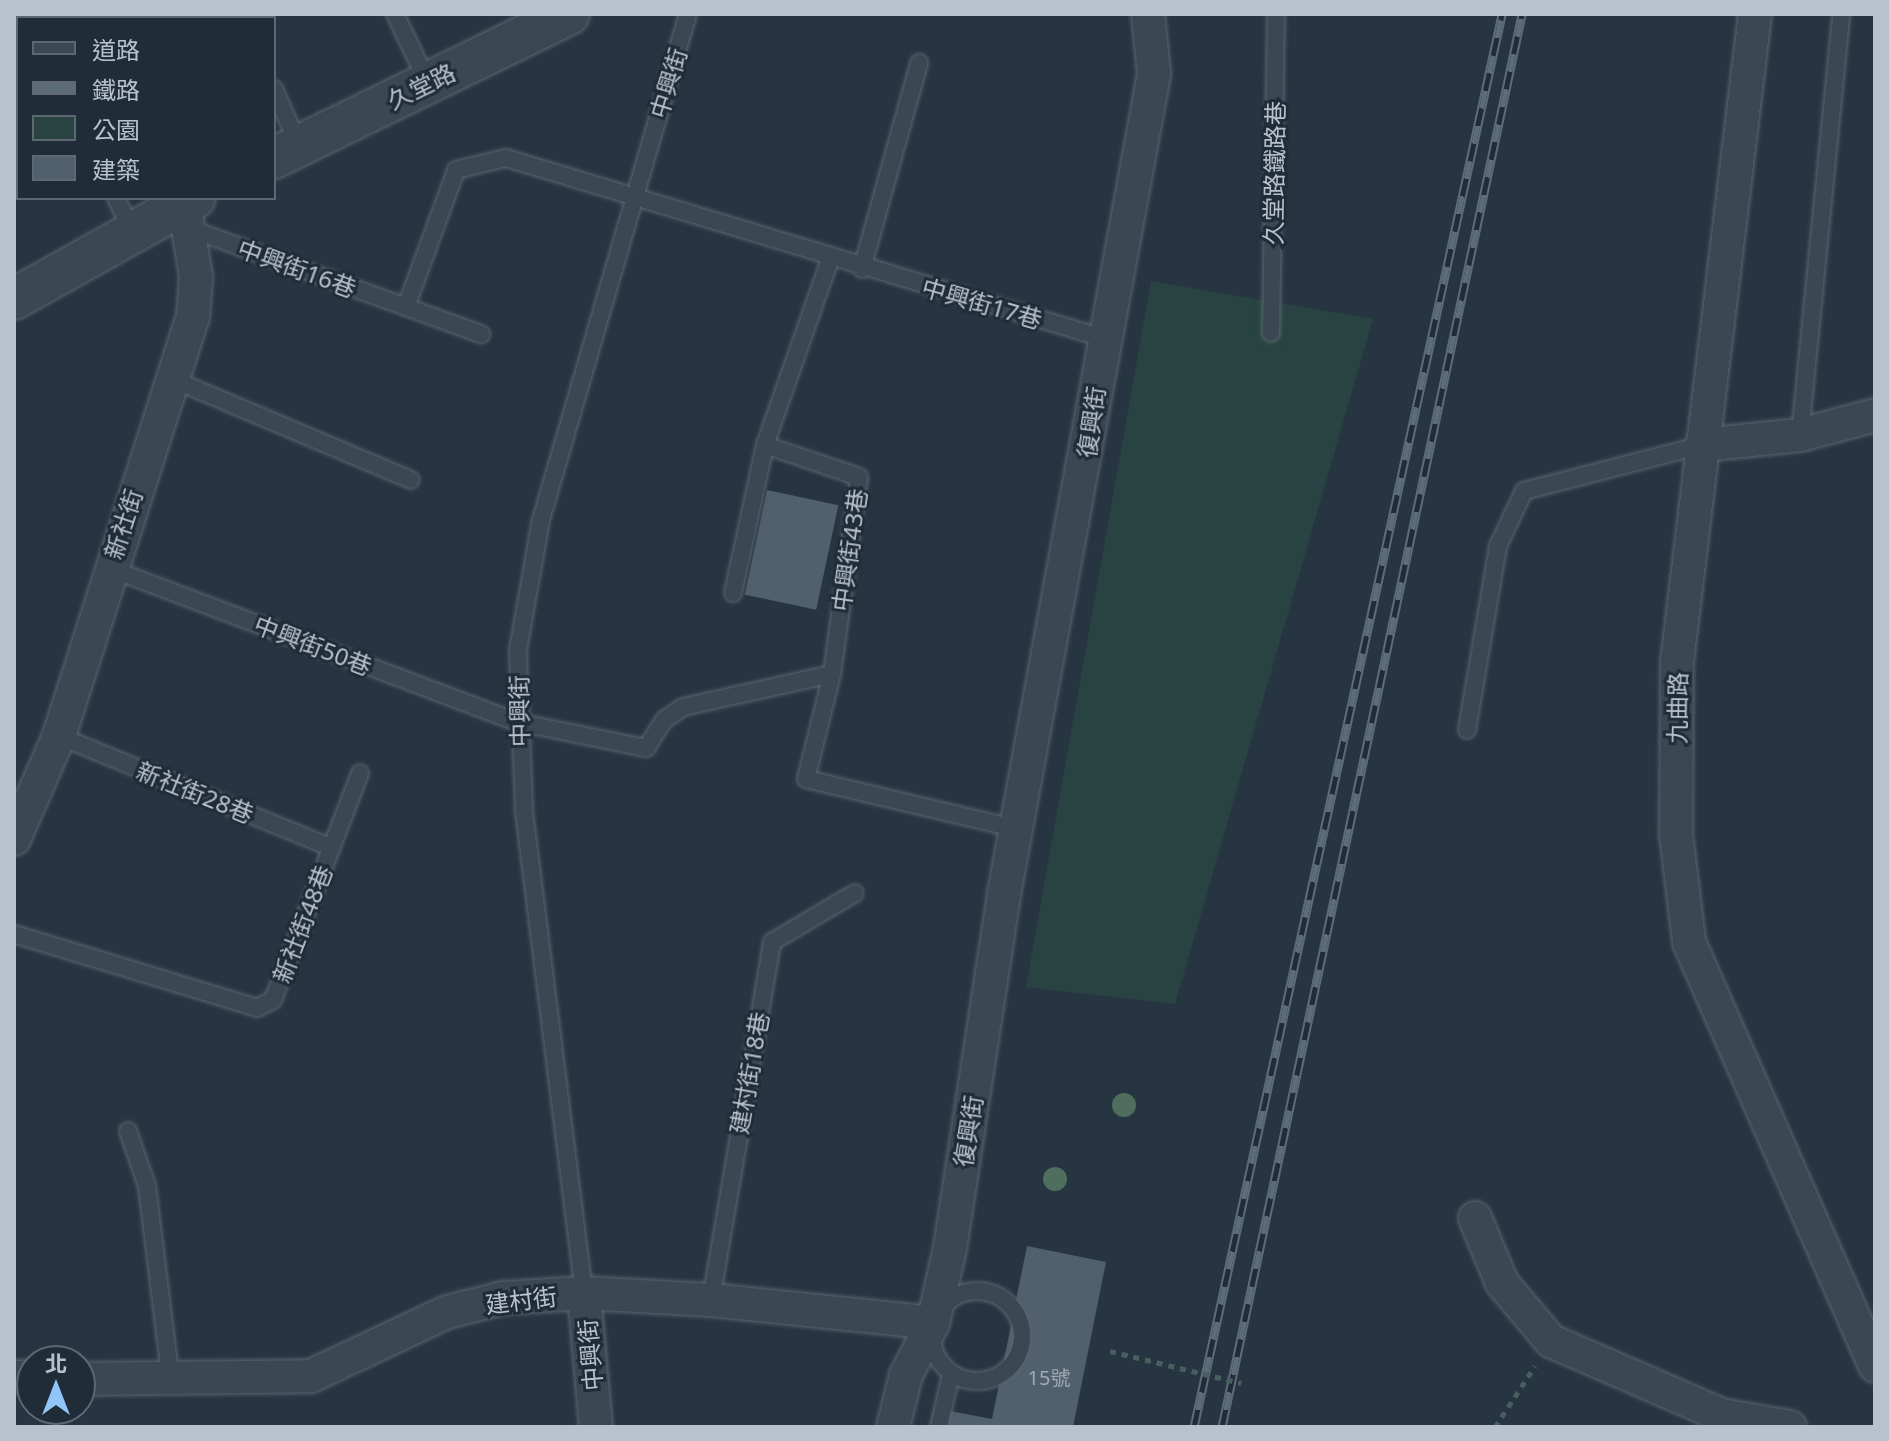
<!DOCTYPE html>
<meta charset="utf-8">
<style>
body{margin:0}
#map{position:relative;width:1889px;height:1441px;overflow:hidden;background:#273542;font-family:"Noto Sans","Noto Sans TC",sans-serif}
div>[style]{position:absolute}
.green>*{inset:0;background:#294343}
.building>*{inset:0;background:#50606d;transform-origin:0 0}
.path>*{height:5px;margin-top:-2.5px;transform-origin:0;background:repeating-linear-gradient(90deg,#475f5f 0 6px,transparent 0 12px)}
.roads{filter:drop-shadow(0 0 2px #59656f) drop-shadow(0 0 2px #59656f)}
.service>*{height:16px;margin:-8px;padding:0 8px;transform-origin:8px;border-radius:8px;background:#3b4752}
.service>.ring{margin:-8px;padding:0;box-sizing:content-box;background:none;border:16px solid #3b4752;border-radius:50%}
.minor>*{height:32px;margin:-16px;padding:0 16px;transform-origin:16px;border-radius:16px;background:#3b4752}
.tertiary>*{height:40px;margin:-20px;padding:0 20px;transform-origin:20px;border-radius:20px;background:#3b4752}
.rail>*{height:9px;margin-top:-4.5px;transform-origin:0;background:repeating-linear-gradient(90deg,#202c37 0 18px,#5d6c79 0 36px);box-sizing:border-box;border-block:2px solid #5d6c79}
.path-bridge>*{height:5px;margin-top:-2.5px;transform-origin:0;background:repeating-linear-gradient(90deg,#475f5f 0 6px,transparent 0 12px)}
.trees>*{width:24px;height:24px;margin:-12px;border-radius:50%;background:#4f6e5e}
span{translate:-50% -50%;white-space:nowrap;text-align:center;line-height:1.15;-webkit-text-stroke:6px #202c37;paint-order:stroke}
.number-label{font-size:20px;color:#9eaab4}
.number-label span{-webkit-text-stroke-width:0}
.street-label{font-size:24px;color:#b8c2cc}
.frame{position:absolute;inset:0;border:16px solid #b8c2cc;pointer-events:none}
.legend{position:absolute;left:16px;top:16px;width:260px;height:184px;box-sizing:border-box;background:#202c37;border:2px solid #5d6873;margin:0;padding:10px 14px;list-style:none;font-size:24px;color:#b8c2cc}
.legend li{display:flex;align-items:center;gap:16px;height:40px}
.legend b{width:40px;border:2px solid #5d6873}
.north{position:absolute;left:16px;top:1345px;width:80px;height:80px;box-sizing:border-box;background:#202c37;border:2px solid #5d6873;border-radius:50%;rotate:0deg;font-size:22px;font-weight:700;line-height:32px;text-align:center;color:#b8c2cc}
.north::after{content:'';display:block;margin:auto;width:28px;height:36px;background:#91c4f8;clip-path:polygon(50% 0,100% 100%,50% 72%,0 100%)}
</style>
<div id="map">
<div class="green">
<i style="clip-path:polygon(1151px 281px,1373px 319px,1175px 1004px,1026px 987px)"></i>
</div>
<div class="building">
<i style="left:767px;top:490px;width:73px;height:107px;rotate:12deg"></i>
<i style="clip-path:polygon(1027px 1246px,1106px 1262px,1073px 1427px,930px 1427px,934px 1408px,992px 1419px)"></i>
</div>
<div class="path">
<i style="left:1495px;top:1427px;width:73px;rotate:-56.7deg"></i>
</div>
<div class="roads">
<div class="service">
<i style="left:241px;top:14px;width:4px;rotate:63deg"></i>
<i style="left:395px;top:14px;width:76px;rotate:64.4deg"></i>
<i style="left:274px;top:89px;width:62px;rotate:66.3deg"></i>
<i style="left:14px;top:90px;width:4px;rotate:-27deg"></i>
<i style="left:116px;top:198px;width:39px;rotate:64deg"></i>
<i style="left:188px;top:228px;width:312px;rotate:19.9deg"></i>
<i style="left:862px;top:269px;width:214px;rotate:-74.5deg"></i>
<i style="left:406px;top:307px;width:146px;rotate:-69.9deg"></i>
<i style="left:456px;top:170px;width:51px;rotate:-13.5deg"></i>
<i style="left:506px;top:158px;width:624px;rotate:16.78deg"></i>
<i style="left:1271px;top:333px;width:319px;rotate:-89.1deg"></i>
<i style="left:172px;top:379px;width:259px;rotate:22.9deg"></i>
<i style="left:1800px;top:435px;width:423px;rotate:-84.4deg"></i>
<i style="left:765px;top:445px;width:99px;rotate:18.8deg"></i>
<i style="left:859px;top:477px;width:199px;rotate:97.8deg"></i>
<i style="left:832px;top:674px;width:108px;rotate:103.9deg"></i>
<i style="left:806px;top:779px;width:217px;rotate:13.3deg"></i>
<i style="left:109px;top:568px;width:436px;rotate:20.7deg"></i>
<i style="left:517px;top:722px;width:132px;rotate:11.4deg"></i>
<i style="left:646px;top:748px;width:33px;rotate:-57deg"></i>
<i style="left:664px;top:720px;width:23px;rotate:-34deg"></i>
<i style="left:683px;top:707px;width:153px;rotate:-12.5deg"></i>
<i style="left:733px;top:593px;width:151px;rotate:-77.8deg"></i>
<i style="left:765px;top:445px;width:197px;rotate:-70.7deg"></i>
<i style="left:1467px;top:730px;width:187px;rotate:-80.4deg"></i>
<i style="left:1498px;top:546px;width:61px;rotate:-64.7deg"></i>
<i style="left:1524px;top:491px;width:184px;rotate:-14.5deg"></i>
<i style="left:59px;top:736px;width:295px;rotate:22.3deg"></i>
<i style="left:14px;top:934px;width:254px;rotate:16.9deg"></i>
<i style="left:257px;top:1008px;width:18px;rotate:-27deg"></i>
<i style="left:273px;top:1000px;width:243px;rotate:-69deg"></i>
<i style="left:128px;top:1131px;width:58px;rotate:70.9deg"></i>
<i style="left:147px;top:1186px;width:196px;rotate:83deg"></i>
<i class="ring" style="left:932px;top:1291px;width:74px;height:74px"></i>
<i style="left:584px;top:1293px;width:488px;rotate:-97.1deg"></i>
<i style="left:524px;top:809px;width:159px;rotate:-92.2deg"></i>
<i style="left:518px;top:650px;width:132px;rotate:-80deg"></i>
<i style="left:541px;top:520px;width:527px;rotate:-73.8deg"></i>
<i style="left:711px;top:1300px;width:363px;rotate:-80.3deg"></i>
<i style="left:772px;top:942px;width:96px;rotate:-30.6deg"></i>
<i style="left:939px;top:1427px;width:54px;rotate:-77.2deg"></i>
</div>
<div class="minor">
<i style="left:1755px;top:14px;width:653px;rotate:96.86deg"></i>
<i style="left:1677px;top:662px;width:172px;rotate:90.3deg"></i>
<i style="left:1676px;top:834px;width:109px;rotate:83.1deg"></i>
<i style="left:1689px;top:942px;width:463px;rotate:66.3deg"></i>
<i style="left:1702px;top:445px;width:99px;rotate:-5.8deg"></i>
<i style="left:1800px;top:435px;width:78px;rotate:-14.9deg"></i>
<i style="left:14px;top:839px;width:112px;rotate:-66.4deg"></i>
<i style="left:59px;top:736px;width:440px;rotate:-72.3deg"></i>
<i style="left:193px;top:317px;width:40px;rotate:-85.7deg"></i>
<i style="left:196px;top:277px;width:75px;rotate:-99.2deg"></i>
<i style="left:1475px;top:1218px;width:70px;rotate:67.4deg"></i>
<i style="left:1502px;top:1283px;width:76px;rotate:49.8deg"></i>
<i style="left:1551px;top:1341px;width:185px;rotate:23.5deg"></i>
<i style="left:1721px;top:1415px;width:70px;rotate:9.9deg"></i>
<i style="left:584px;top:1293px;width:135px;rotate:84.9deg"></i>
<i style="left:14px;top:1377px;width:18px"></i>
<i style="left:80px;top:1379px;width:231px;rotate:-0.7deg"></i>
<i style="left:311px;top:1376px;width:150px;rotate:-25.2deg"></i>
<i style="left:447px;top:1312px;width:58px;rotate:-14deg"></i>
<i style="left:503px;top:1298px;width:81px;rotate:-3.5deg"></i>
<i style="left:584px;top:1293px;width:127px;rotate:3.2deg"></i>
<i style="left:711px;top:1300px;width:223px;rotate:5.9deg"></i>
<i style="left:893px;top:1427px;width:54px;rotate:-76deg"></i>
<i style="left:906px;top:1375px;width:59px;rotate:-62.6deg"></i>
<i style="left:933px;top:1323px;width:77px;rotate:-77.2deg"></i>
<i style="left:950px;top:1248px;width:358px;rotate:-81.3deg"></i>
<i style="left:1004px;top:894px;width:834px;rotate:-79.63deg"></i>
<i style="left:1154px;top:74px;width:60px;rotate:-95.7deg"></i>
</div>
<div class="tertiary">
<i style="left:274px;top:158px;width:328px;rotate:-26deg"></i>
<i style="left:14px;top:299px;width:207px;rotate:-29.2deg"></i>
</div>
</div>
<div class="rail">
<i style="left:1194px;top:1427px;width:1446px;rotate:-77.7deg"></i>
<i style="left:1222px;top:1427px;width:1444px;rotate:-78.01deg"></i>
</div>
<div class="path-bridge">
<i style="left:1110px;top:1351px;width:135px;rotate:13.7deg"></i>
</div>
<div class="trees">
<i style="left:1124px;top:1105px"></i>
<i style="left:1055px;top:1179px"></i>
</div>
<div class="number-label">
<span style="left:1049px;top:1377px">15號</span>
</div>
<div class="street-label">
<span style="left:668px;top:83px;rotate:-73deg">中興街</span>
<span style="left:421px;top:86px;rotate:-26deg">久堂路</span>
<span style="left:1274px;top:173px;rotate:-89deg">久堂路鐵路巷</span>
<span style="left:297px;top:268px;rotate:20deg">中興街16巷</span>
<span style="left:982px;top:303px;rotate:16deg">中興街17巷</span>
<span style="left:1091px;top:422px;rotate:-82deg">復興街</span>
<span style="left:123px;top:524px;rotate:-72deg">新社街</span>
<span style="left:849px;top:550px;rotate:-82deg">中興街43巷</span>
<span style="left:313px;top:645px;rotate:21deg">中興街50巷</span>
<span style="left:1677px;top:708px;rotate:-89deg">九曲路</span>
<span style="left:519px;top:711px;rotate:-91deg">中興街</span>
<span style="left:195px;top:792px;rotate:22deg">新社街28巷</span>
<span style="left:302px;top:924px;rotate:-69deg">新社街48巷</span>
<span style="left:749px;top:1073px;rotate:-80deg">建村街18巷</span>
<span style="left:968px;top:1131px;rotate:-81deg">復興街</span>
<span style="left:521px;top:1300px;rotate:-7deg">建村街</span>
<span style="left:590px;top:1355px;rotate:-95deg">中興街</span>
</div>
<div class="frame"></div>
<ul class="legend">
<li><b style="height:10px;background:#3b4752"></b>道路</li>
<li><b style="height:10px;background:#5d6c79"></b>鐵路</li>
<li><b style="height:22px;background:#294343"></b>公園</li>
<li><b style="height:22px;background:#50606d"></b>建築</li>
</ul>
<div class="north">北</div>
</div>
